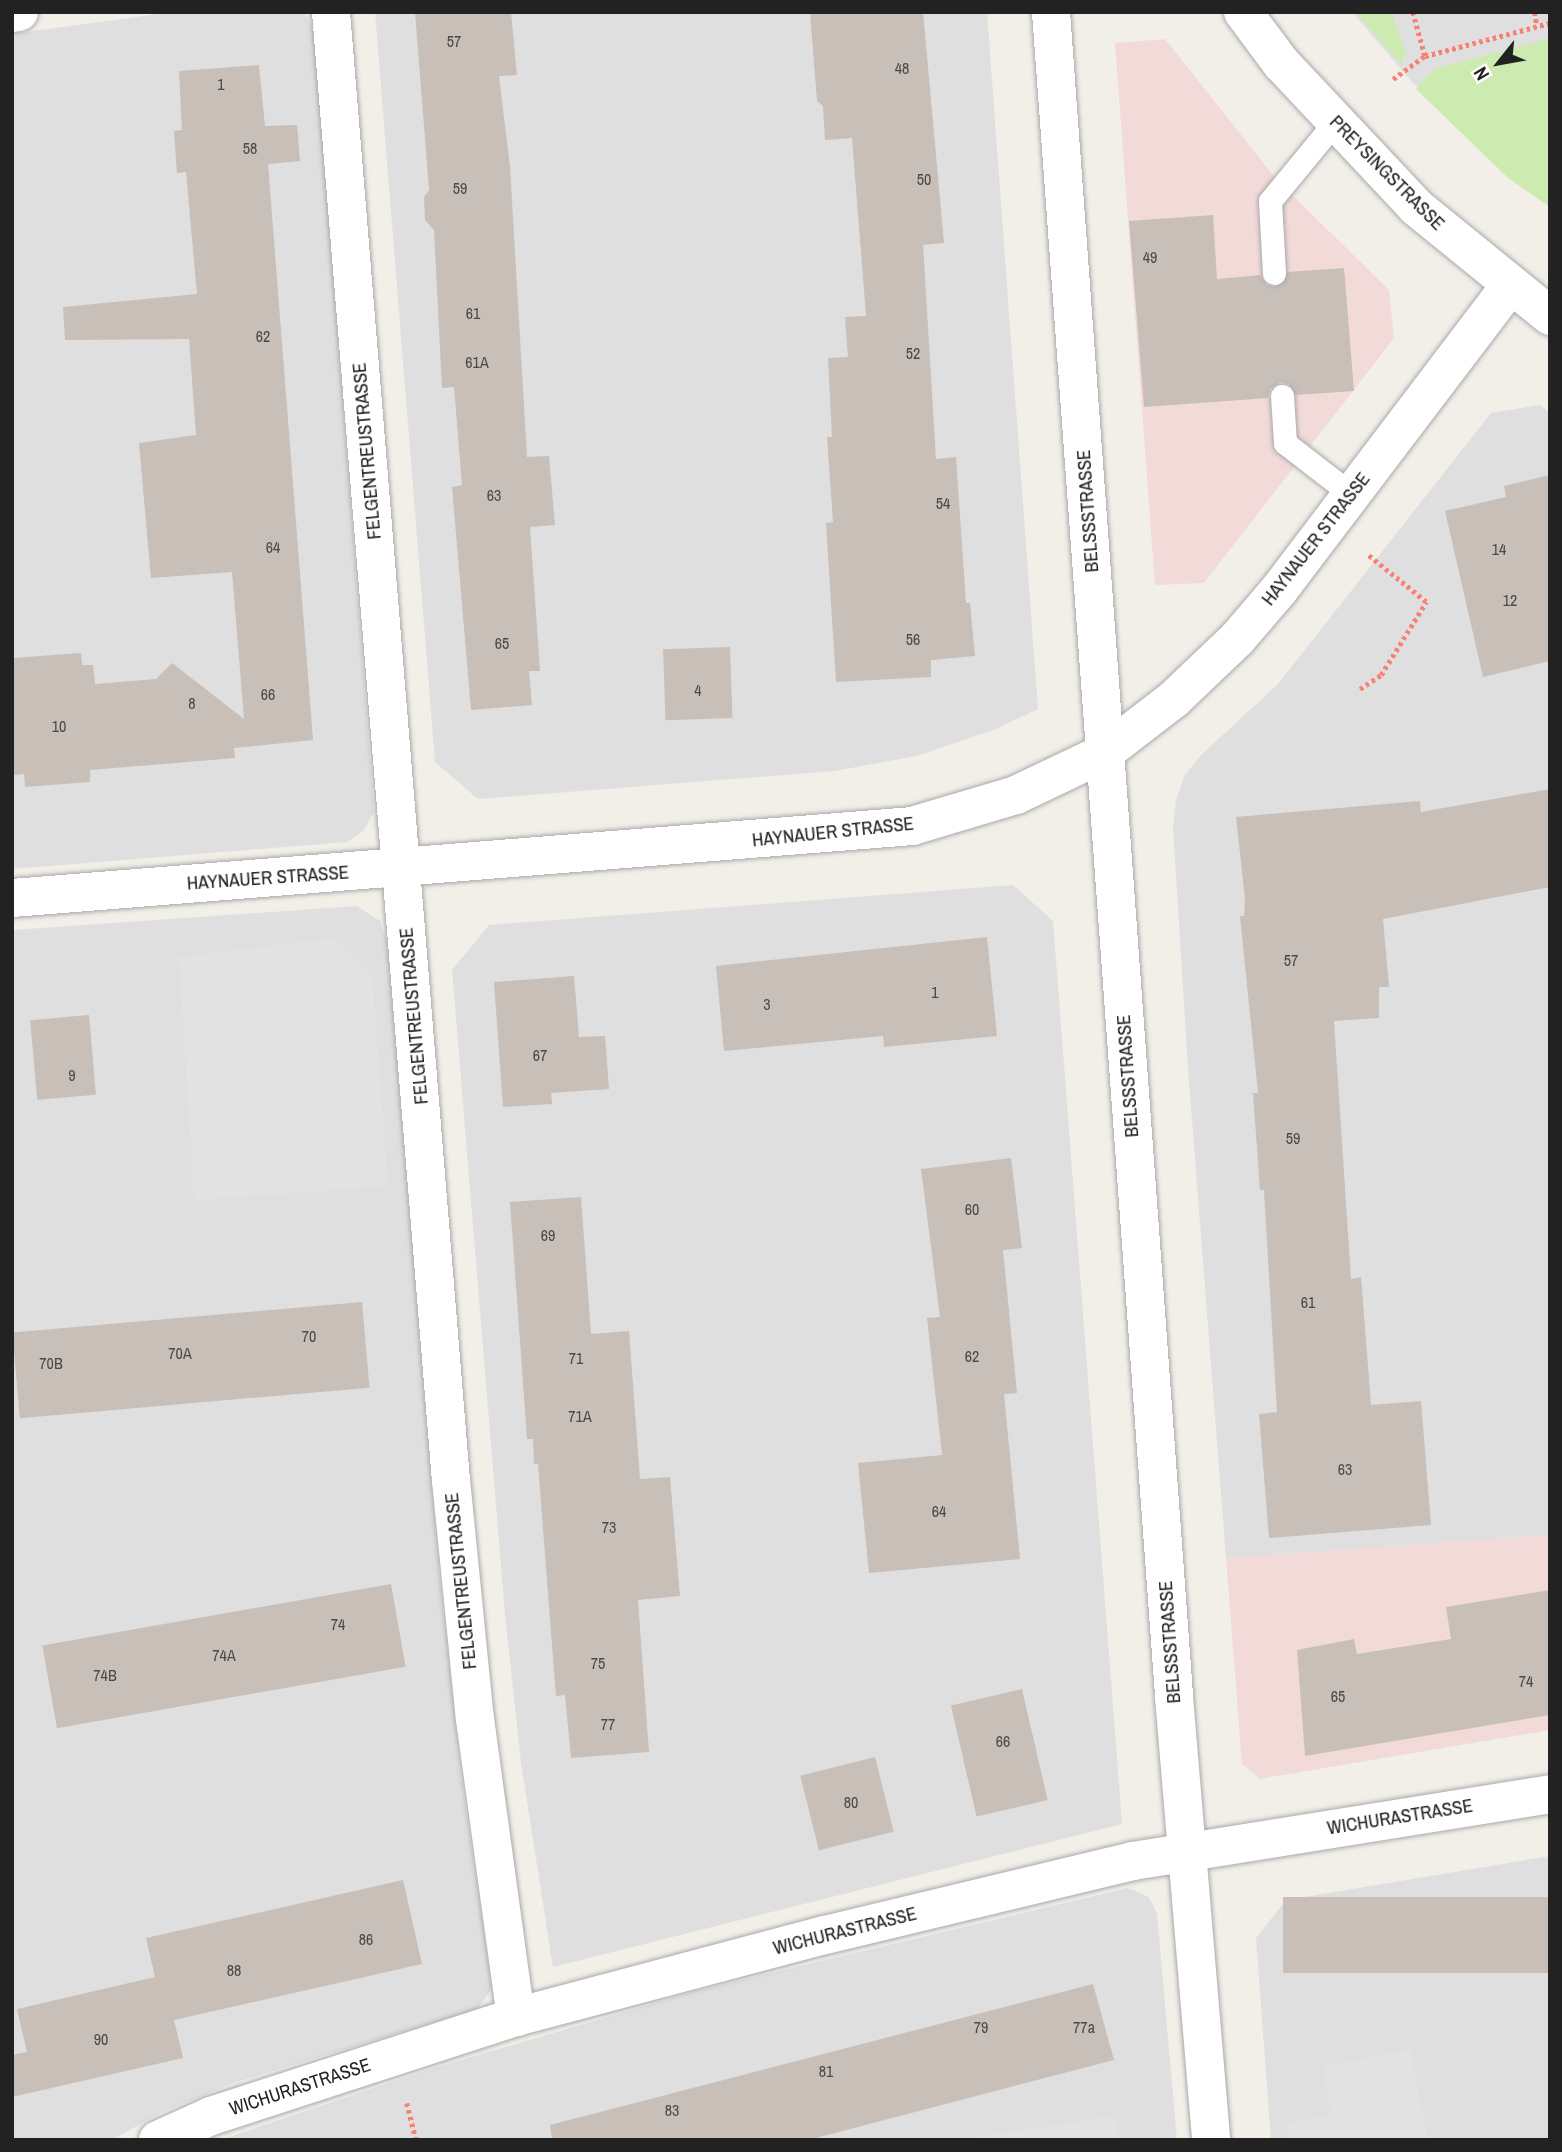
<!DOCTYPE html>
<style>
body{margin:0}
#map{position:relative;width:1562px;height:2152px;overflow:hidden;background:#f2efe9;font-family:"Archivo Narrow",sans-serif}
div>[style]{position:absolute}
.residential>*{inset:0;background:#e0dfdf}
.commercial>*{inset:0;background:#f2dad9}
.grass>*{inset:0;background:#cdebb0}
.parking>*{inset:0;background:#e2e2e2}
.building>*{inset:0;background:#c7bfb8;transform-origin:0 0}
.path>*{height:4.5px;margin-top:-2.25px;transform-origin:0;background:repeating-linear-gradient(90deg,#fa8072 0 3.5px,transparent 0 7px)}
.roads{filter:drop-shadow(0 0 2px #a9a9a9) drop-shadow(0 0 2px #a9a9a9)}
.service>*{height:23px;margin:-11.5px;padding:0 11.5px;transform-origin:11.5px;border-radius:11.5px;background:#fff}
.minor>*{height:38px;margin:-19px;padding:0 19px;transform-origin:19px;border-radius:19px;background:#fff}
.tertiary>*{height:38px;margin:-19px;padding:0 19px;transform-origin:19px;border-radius:19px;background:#fff}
span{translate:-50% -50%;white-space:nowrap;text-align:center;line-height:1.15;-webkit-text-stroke:5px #fff;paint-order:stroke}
.number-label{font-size:16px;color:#4b4948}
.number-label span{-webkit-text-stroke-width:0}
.street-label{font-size:19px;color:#222}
.frame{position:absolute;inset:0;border:14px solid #222;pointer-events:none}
.north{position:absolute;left:1464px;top:28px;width:70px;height:70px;-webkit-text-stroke:5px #fff;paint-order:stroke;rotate:239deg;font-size:19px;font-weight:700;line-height:28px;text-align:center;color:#222}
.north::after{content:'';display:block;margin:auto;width:24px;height:32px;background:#222;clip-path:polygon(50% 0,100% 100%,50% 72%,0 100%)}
</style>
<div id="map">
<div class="residential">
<i style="clip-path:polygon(173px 12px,304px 12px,314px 29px,374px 812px,363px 831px,347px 842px,12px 869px,12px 34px)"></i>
<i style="clip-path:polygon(375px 12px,987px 12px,1038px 709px,996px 729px,917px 756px,835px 771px,478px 799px,435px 762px)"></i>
<i style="clip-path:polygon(1352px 12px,1550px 12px,1550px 208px,1412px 82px)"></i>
<i style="clip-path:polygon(1539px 405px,1550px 412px,1550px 1535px,1226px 1558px,1188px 1069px,1173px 826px,1176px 800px,1185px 775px,1200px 756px,1278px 684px,1491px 413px)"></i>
<i style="clip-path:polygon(1013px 885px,1053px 921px,1122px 1824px,553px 1967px,521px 1763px,505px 1615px,452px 970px,489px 925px)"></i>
<i style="clip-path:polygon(357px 906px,380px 921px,387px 942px,439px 1573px,461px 1776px,492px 1989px,477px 2009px,230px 2084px,160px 2113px,112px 2140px,12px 2140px,12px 930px)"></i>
<i style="clip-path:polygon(1550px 1856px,1550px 2140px,1271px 2140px,1256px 1938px,1286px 1900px)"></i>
<i style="clip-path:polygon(1128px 1888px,1149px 1897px,1157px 1914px,1177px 2140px,220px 2140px,428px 2070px,696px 1991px)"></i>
</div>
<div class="commercial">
<i style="clip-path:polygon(1165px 39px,1277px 180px,1389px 290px,1394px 338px,1204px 583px,1155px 585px,1115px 43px)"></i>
<i style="clip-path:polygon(1550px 1535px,1550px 1730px,1260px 1779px,1242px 1764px,1226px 1558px)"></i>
</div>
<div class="grass">
<i style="clip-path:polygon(1355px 12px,1391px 12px,1406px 52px,1401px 64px)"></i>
<i style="clip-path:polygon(1550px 38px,1550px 207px,1508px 178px,1416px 89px,1434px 69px)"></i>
</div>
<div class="parking">
<i style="clip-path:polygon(332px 938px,372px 974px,388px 1186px,194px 1200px,179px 957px)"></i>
<i style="clip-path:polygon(1411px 2050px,1427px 2140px,1290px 2140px,1287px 2123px,1331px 2115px,1322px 2067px)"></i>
<i style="clip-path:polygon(1115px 2116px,1120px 2140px,977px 2137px)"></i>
</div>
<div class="building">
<i style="clip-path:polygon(415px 12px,511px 12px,517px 75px,499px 76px,510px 167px,527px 457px,549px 456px,555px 525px,530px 527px,540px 671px,529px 671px,532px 705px,471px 710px,452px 487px,462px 485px,454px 387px,442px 388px,434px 230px,425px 220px,424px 197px,429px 190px)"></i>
<i style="clip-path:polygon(810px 12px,923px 12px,944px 243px,923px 245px,936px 459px,956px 457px,966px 603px,970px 603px,975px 656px,931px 660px,931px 677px,836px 682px,826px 523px,833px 522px,827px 437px,832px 437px,828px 358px,848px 357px,845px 317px,866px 316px,852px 138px,825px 140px,823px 106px,817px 101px)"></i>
<i style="clip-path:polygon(259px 65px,265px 126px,297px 125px,300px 161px,268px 164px,313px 740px,234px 748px,235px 758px,90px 770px,90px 782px,25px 787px,24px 774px,12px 775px,13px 658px,81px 653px,82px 665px,93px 665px,95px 684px,156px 679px,172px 663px,244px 719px,232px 572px,151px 578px,139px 443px,196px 435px,189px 339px,65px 340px,63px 307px,197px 294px,186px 172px,177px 173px,174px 131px,182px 130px,179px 71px)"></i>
<i style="clip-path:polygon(1213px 215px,1217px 279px,1260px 275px,1267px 285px,1275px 287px,1288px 272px,1344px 268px,1354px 391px,1296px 395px,1289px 384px,1280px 382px,1270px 389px,1268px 398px,1144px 407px,1129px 221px)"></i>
<i style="clip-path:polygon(1550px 475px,1550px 661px,1483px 677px,1445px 511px,1506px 497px,1504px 486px)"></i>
<i style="left:730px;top:647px;width:71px;height:67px;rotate:88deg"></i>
<i style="clip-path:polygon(1550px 789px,1550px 887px,1383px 919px,1389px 987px,1379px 987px,1379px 1018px,1334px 1021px,1351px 1279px,1361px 1277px,1371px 1405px,1421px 1401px,1431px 1525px,1269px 1538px,1259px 1414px,1277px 1412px,1264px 1190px,1260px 1190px,1253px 1093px,1258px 1093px,1240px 916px,1244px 916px,1245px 899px,1236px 817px,1420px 801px,1421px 812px)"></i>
<i style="clip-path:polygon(987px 937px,997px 1036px,884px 1047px,883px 1036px,724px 1051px,716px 966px)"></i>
<i style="clip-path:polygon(574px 976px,579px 1037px,605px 1036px,609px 1089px,551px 1093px,552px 1104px,503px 1107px,494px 982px)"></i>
<i style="left:89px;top:1015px;width:80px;height:59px;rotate:85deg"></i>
<i style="clip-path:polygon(1011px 1158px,1022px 1248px,1003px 1250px,1017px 1393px,1004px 1394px,1020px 1559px,869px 1573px,858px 1463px,942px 1455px,927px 1318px,940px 1317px,921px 1169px)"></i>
<i style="clip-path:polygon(581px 1197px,591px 1334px,629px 1331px,640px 1479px,670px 1477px,680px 1596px,638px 1600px,649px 1752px,571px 1758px,565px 1695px,556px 1696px,538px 1464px,534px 1464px,533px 1439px,527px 1439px,510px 1202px)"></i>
<i style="left:362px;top:1302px;width:86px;height:351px;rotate:85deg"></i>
<i style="left:391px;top:1584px;width:84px;height:354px;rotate:80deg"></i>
<i style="clip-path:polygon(1550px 1590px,1550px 1715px,1305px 1756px,1297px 1650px,1354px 1639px,1357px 1654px,1451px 1639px,1446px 1607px)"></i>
<i style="left:1022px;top:1689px;width:114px;height:73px;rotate:77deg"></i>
<i style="left:875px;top:1757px;width:77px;height:77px;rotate:76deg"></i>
<i style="clip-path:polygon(403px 1880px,422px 1964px,174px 2020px,183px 2058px,12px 2097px,12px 2055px,27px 2052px,17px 2009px,155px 1977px,146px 1938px)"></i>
<i style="left:1550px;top:1897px;width:76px;height:267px;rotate:90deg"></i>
<i style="clip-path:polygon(1093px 1984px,1114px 2060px,808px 2140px,552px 2140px,550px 2125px)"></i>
</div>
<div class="path">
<i style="left:1413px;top:12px;width:46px;rotate:74.7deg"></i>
<i style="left:1535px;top:12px;width:14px;rotate:82deg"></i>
<i style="left:1393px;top:79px;width:39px;rotate:-36deg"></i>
<i style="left:1425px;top:56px;width:129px;rotate:-14.8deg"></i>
<i style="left:1360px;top:689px;width:25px;rotate:-34deg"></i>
<i style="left:1381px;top:675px;width:86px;rotate:-58.3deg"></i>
<i style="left:1426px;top:602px;width:75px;rotate:-141deg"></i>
<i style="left:407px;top:2103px;width:38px;rotate:76deg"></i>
</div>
<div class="roads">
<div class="service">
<i style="left:1274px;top:273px;width:72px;rotate:-93.2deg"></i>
<i style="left:1270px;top:201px;width:102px;rotate:-50.6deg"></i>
<i style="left:1282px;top:396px;width:47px;rotate:86.3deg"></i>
<i style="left:1285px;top:443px;width:83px;rotate:37.7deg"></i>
</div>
<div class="minor">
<i style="left:331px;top:12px;width:1473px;rotate:85.33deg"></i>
<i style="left:451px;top:1480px;width:240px;rotate:84.3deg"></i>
<i style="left:475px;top:1719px;width:301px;rotate:82.2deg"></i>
<i style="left:1051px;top:12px;width:1689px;rotate:85.82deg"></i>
<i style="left:1174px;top:1697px;width:445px;rotate:85.2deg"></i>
<i style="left:12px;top:13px;width:7px;rotate:-8deg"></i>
<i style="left:12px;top:898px;width:903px;rotate:-4.57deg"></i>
<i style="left:912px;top:826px;width:109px;rotate:-16.6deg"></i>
<i style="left:1016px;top:795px;width:98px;rotate:-25.5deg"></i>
<i style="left:1104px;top:753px;width:88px;rotate:-37.6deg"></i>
<i style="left:1174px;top:699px;width:87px;rotate:-43.6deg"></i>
<i style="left:1237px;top:639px;width:65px;rotate:-49.4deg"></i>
<i style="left:1279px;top:590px;width:382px;rotate:-52.8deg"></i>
<i style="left:158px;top:2140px;width:58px;rotate:-24.4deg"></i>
<i style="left:211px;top:2116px;width:321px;rotate:-18deg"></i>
<i style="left:516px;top:2017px;width:320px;rotate:-14.9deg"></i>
<i style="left:825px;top:1935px;width:317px;rotate:-13.5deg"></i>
<i style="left:1133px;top:1861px;width:422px;rotate:-9.1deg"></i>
</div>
<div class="tertiary">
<i style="left:1243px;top:12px;width:64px;rotate:53.3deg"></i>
<i style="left:1281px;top:63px;width:197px;rotate:46.8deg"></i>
<i style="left:1416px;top:207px;width:173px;rotate:39.1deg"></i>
</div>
</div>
<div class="number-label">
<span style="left:454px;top:41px">57</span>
<span style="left:902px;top:68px">48</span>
<span style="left:221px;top:84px">1</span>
<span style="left:250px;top:148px">58</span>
<span style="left:924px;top:179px">50</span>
<span style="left:460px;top:188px">59</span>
<span style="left:1150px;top:257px">49</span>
<span style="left:473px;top:313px">61</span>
<span style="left:263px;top:336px">62</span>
<span style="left:913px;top:353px">52</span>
<span style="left:477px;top:362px">61A</span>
<span style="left:494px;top:495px">63</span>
<span style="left:943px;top:503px">54</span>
<span style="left:273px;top:547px">64</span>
<span style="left:1499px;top:549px">14</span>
<span style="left:1510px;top:600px">12</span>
<span style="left:913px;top:639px">56</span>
<span style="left:502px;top:643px">65</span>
<span style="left:698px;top:690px">4</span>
<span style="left:268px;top:694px">66</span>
<span style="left:192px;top:703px">8</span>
<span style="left:59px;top:726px">10</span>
<span style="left:1291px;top:960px">57</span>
<span style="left:935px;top:992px">1</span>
<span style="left:767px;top:1004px">3</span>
<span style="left:540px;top:1055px">67</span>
<span style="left:72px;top:1075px">9</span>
<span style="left:1293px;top:1138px">59</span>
<span style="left:972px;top:1209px">60</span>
<span style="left:548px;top:1235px">69</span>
<span style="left:1308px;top:1302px">61</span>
<span style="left:309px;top:1336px">70</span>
<span style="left:180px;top:1353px">70A</span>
<span style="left:972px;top:1356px">62</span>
<span style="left:576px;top:1358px">71</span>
<span style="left:51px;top:1363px">70B</span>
<span style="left:580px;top:1416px">71A</span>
<span style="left:1345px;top:1469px">63</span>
<span style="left:939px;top:1511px">64</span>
<span style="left:609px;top:1527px">73</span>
<span style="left:338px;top:1624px">74</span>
<span style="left:224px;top:1655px">74A</span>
<span style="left:598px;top:1663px">75</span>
<span style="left:105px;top:1675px">74B</span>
<span style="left:1526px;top:1681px">74</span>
<span style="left:1338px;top:1696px">65</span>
<span style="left:608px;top:1724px">77</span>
<span style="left:1003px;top:1741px">66</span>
<span style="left:851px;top:1802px">80</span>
<span style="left:366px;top:1939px">86</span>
<span style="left:234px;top:1970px">88</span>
<span style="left:981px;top:2027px">79</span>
<span style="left:1084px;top:2027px">77a</span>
<span style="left:101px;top:2039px">90</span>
<span style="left:826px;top:2071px">81</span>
<span style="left:672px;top:2110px">83</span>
</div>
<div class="street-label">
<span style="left:1387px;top:173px;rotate:45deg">PREYSINGSTRASSE</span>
<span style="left:367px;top:451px;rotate:-95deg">FELGENTREUSTRASSE</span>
<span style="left:1088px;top:511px;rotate:-94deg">BELSSSTRASSE</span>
<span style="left:1316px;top:539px;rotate:-52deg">HAYNAUER STRASSE</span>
<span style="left:833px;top:832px;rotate:-6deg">HAYNAUER STRASSE</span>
<span style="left:268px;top:878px;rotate:-4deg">HAYNAUER STRASSE</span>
<span style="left:414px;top:1016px;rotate:-95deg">FELGENTREUSTRASSE</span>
<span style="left:1128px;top:1076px;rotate:-94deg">BELSSSTRASSE</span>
<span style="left:461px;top:1581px;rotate:-96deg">FELGENTREUSTRASSE</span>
<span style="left:1170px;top:1642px;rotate:-94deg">BELSSSTRASSE</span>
<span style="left:1400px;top:1817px;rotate:-9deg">WICHURASTRASSE</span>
<span style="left:845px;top:1931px;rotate:-14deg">WICHURASTRASSE</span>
<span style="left:300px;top:2087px;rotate:-18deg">WICHURASTRASSE</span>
</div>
<div class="frame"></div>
<div class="north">N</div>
</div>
